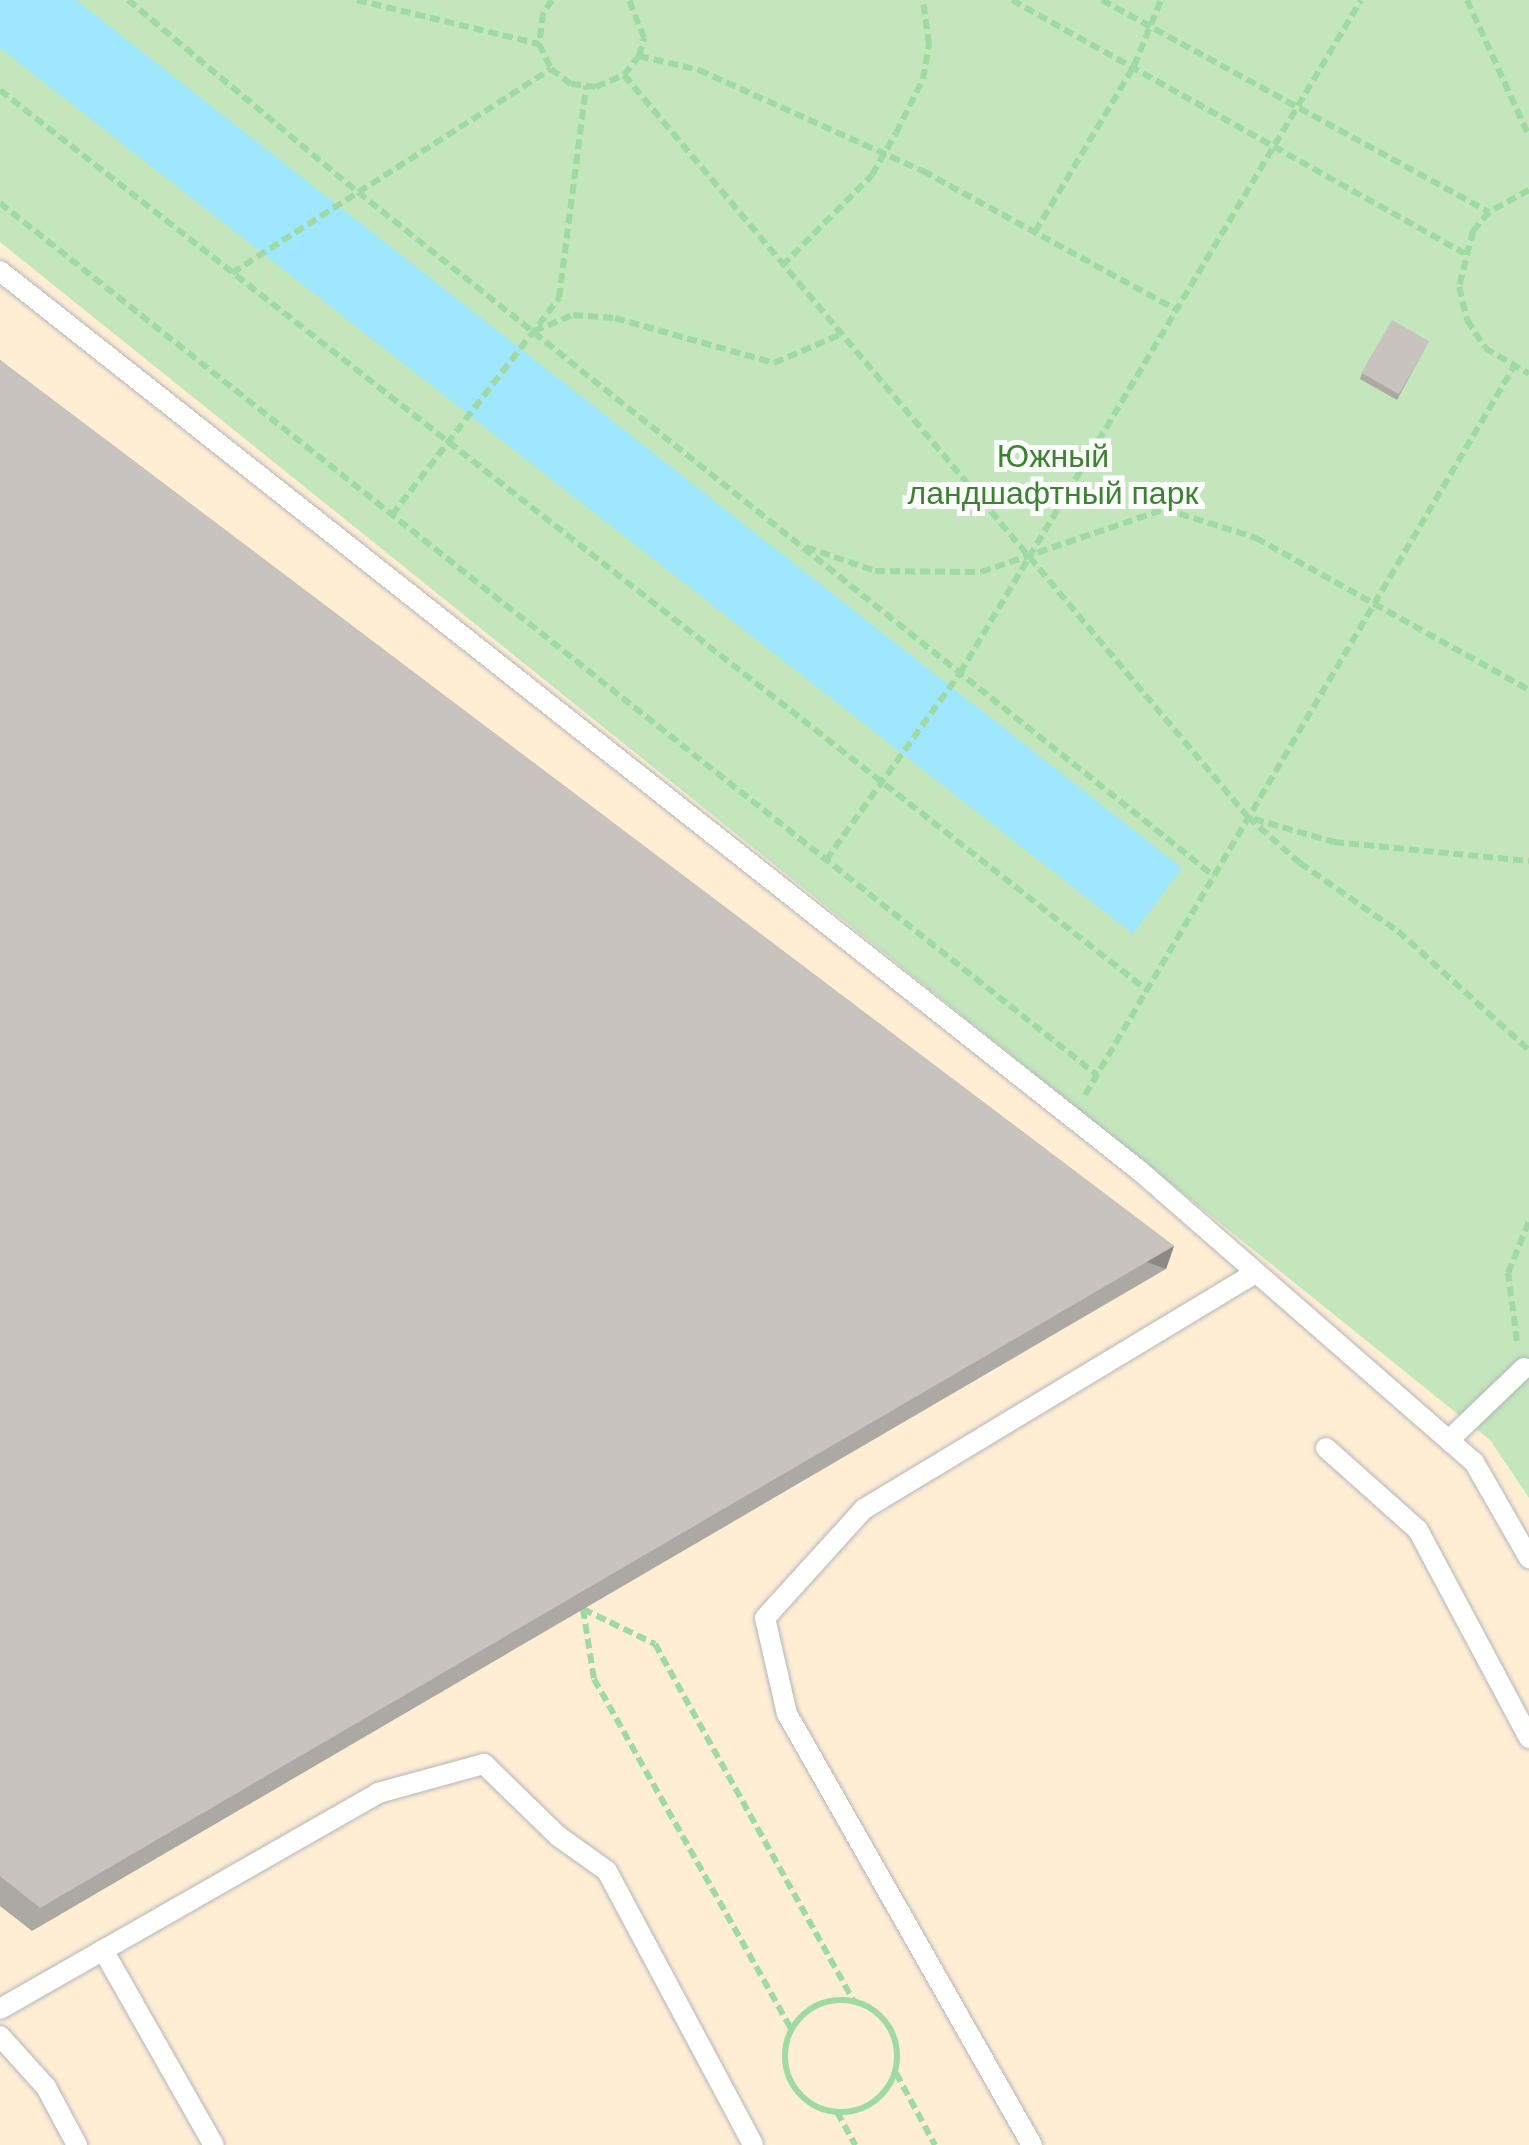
<!DOCTYPE html>
<meta charset="utf-8">
<style>
body{margin:0}
#map{position:relative;width:1529px;height:2145px;overflow:hidden;background:#ede8e1;font-family:Arial,sans-serif}
div>[style]{position:absolute}
.commercial>*{inset:0;background:#ffeed4;transform-origin:0 0}
.green>*{inset:0;background:#c3e6bc}
.water>*{inset:0;background:#9fe6ff}
.path>*{height:6px;margin-top:-3px;transform-origin:0;background:repeating-linear-gradient(90deg,#9fd9a3 0 10px,transparent 0 15px)}
.path>.ring{margin:-3px;padding:0;box-sizing:content-box;background:none;border:6px solid #9fd9a3;border-radius:50%}
.roads{filter:drop-shadow(0 0 2px #b2b6b9) drop-shadow(0 0 2px #b2b6b9)}
.service>*{height:20px;margin:-10px;padding:0 10px;transform-origin:10px;border-radius:10px;background:#fff}
.wall>*{inset:0;background:#aca8a3}
.shaded-wall>*{inset:0;background:#8c8885;transform-origin:0 0}
.building>*{inset:0;background:#c8c3be;transform-origin:0 0}
span{translate:-50% -50%;white-space:nowrap;text-align:center;line-height:1.15;-webkit-text-stroke:10px #fff;paint-order:stroke}
.park-label{font-size:32px;color:#3b8330}
</style>
<div id="map">
<div class="commercial">
<i style="left:0;top:0;width:1529px;height:2145px"></i>
</div>
<div class="green">
<i style="clip-path:polygon(0 0,1529px 0,1529px 1498px,1490px 1440px,0 242px)"></i>
</div>
<div class="water">
<i style="clip-path:polygon(0 0,76px 0,1182px 868px,1133px 934px,0 48px)"></i>
</div>
<div class="path">
<i style="left:128px;top:0;width:300px;rotate:39.9deg"></i>
<i style="left:358px;top:192px;width:1096px;rotate:38.63deg"></i>
<i style="left:357px;top:0;width:187px;rotate:13.6deg"></i>
<i style="left:552px;top:0;width:16px;rotate:125deg"></i>
<i style="left:543px;top:13px;width:31px;rotate:97deg"></i>
<i style="left:539px;top:44px;width:28px;rotate:64deg"></i>
<i style="left:551px;top:69px;width:25px;rotate:37deg"></i>
<i style="left:571px;top:84px;width:25px;rotate:7deg"></i>
<i style="left:596px;top:87px;width:30px;rotate:-23deg"></i>
<i style="left:624px;top:75px;width:24px;rotate:-52deg"></i>
<i style="left:639px;top:56px;width:19px;rotate:-74deg"></i>
<i style="left:644px;top:38px;width:41px;rotate:-111.5deg"></i>
<i style="left:1012px;top:0;width:518px;rotate:29.24deg"></i>
<i style="left:1102px;top:0;width:441px;rotate:28.7deg"></i>
<i style="left:1467px;top:0;width:149px;rotate:65.5deg"></i>
<i style="left:639px;top:56px;width:62px;rotate:13.1deg"></i>
<i style="left:699px;top:70px;width:246px;rotate:24.3deg"></i>
<i style="left:923px;top:171px;width:287px;rotate:28.7deg"></i>
<i style="left:624px;top:75px;width:970px;rotate:49.94deg"></i>
<i style="left:1248px;top:817px;width:69px;rotate:41.5deg"></i>
<i style="left:1300px;top:863px;width:119px;rotate:34.8deg"></i>
<i style="left:1398px;top:931px;width:177px;rotate:42.3deg"></i>
<i style="left:0;top:90px;width:1458px;rotate:38.12deg"></i>
<i style="left:1529px;top:190px;width:46px;rotate:151.2deg"></i>
<i style="left:1489px;top:212px;width:25px;rotate:130deg"></i>
<i style="left:1473px;top:231px;width:58px;rotate:104deg"></i>
<i style="left:1459px;top:287px;width:34px;rotate:76deg"></i>
<i style="left:1467px;top:320px;width:33px;rotate:57deg"></i>
<i style="left:1485px;top:348px;width:51px;rotate:30.6deg"></i>
<i style="left:0;top:203px;width:1401px;rotate:38.48deg"></i>
<i style="left:1035px;top:232px;width:193px;rotate:-59.2deg"></i>
<i style="left:1134px;top:66px;width:71px;rotate:-67.8deg"></i>
<i style="left:782px;top:266px;width:128px;rotate:-45.3deg"></i>
<i style="left:872px;top:175px;width:48px;rotate:-60.3deg"></i>
<i style="left:896px;top:133px;width:60px;rotate:-63.4deg"></i>
<i style="left:923px;top:79px;width:36px;rotate:-80deg"></i>
<i style="left:929px;top:44px;width:44px;rotate:-97.8deg"></i>
<i style="left:232px;top:273px;width:379px;rotate:-32.6deg"></i>
<i style="left:534px;top:331px;width:42px;rotate:-22.3deg"></i>
<i style="left:573px;top:315px;width:42px;rotate:4.1deg"></i>
<i style="left:615px;top:318px;width:165px;rotate:15.8deg"></i>
<i style="left:774px;top:363px;width:71px;rotate:-23.3deg"></i>
<i style="left:392px;top:515px;width:274px;rotate:-52.4deg"></i>
<i style="left:559px;top:298px;width:214px;rotate:-82.7deg"></i>
<i style="left:806px;top:547px;width:73px;rotate:19.2deg"></i>
<i style="left:875px;top:571px;width:106px;rotate:0.5deg"></i>
<i style="left:981px;top:572px;width:194px;rotate:-18.9deg"></i>
<i style="left:1165px;top:509px;width:96px;rotate:17.7deg"></i>
<i style="left:1256px;top:538px;width:312px;rotate:29.1deg"></i>
<i style="left:1254px;top:819px;width:83px;rotate:16deg"></i>
<i style="left:1334px;top:842px;width:196px;rotate:5.6deg"></i>
<i style="left:826px;top:860px;width:230px;rotate:-54.4deg"></i>
<i style="left:960px;top:673px;width:783px;rotate:-59.21deg"></i>
<i style="left:1085px;top:1095px;width:844px;rotate:-59.51deg"></i>
<i style="left:1517px;top:1341px;width:69px;rotate:-97.5deg"></i>
<i style="left:1508px;top:1273px;width:56px;rotate:-68deg"></i>
<i style="left:583px;top:1609px;width:80px;rotate:25.9deg"></i>
<i style="left:655px;top:1644px;width:409px;rotate:60.9deg"></i>
<i style="left:583px;top:1609px;width:71px;rotate:81.1deg"></i>
<i style="left:594px;top:1679px;width:402px;rotate:60.6deg"></i>
<i class="ring" style="left:785px;top:2000px;width:106px;height:106px"></i>
<i style="left:896px;top:2073px;width:82px;rotate:61.6deg"></i>
<i style="left:837px;top:2112px;width:38px;rotate:61deg"></i>
</div>
<div class="roads">
<div class="service">
<i style="left:0;top:271px;width:1452px;rotate:38.29deg"></i>
<i style="left:1140px;top:1171px;width:443px;rotate:41.1deg"></i>
<i style="left:1474px;top:1462px;width:111px;rotate:60.2deg"></i>
<i style="left:1449px;top:1440px;width:104px;rotate:-43.8deg"></i>
<i style="left:1326px;top:1448px;width:123px;rotate:41.7deg"></i>
<i style="left:1418px;top:1530px;width:236px;rotate:61.9deg"></i>
<i style="left:103px;top:1950px;width:224px;rotate:60.4deg"></i>
<i style="left:0;top:2009px;width:435px;rotate:-29.7deg"></i>
<i style="left:378px;top:1793px;width:110px;rotate:-15.3deg"></i>
<i style="left:484px;top:1764px;width:103px;rotate:44.2deg"></i>
<i style="left:558px;top:1836px;width:60px;rotate:35.5deg"></i>
<i style="left:607px;top:1871px;width:310px;rotate:61.9deg"></i>
<i style="left:0;top:2036px;width:69px;rotate:48deg"></i>
<i style="left:46px;top:2087px;width:66px;rotate:61.9deg"></i>
<i style="left:1032px;top:2145px;width:496px;rotate:-119.6deg"></i>
<i style="left:787px;top:1714px;width:98px;rotate:-102.9deg"></i>
<i style="left:765px;top:1618px;width:147px;rotate:-47.8deg"></i>
<i style="left:864px;top:1509px;width:454px;rotate:-31.1deg"></i>
</div>
</div>
<div class="wall">
<i style="clip-path:polygon(1429px 341px,1397px 400px,1360px 379px,1362px 373px)"></i>
<i style="clip-path:polygon(0 360px,1174px 1246px,1166px 1269px,32px 1931px,0 1906px)"></i>
</div>
<div class="shaded-wall">
<i style="left:1174px;top:1246px;width:24px;height:1313px;rotate:109deg"></i>
</div>
<div class="building">
<i style="left:1392px;top:320px;width:43px;height:61px;rotate:30deg"></i>
<i style="clip-path:polygon(0 360px,1174px 1246px,40px 1908px,0 1876px)"></i>
</div>
<div class="park-label">
<span style="left:1053px;top:475px">Южный<br>ландшафтный парк</span>
</div>
</div>
